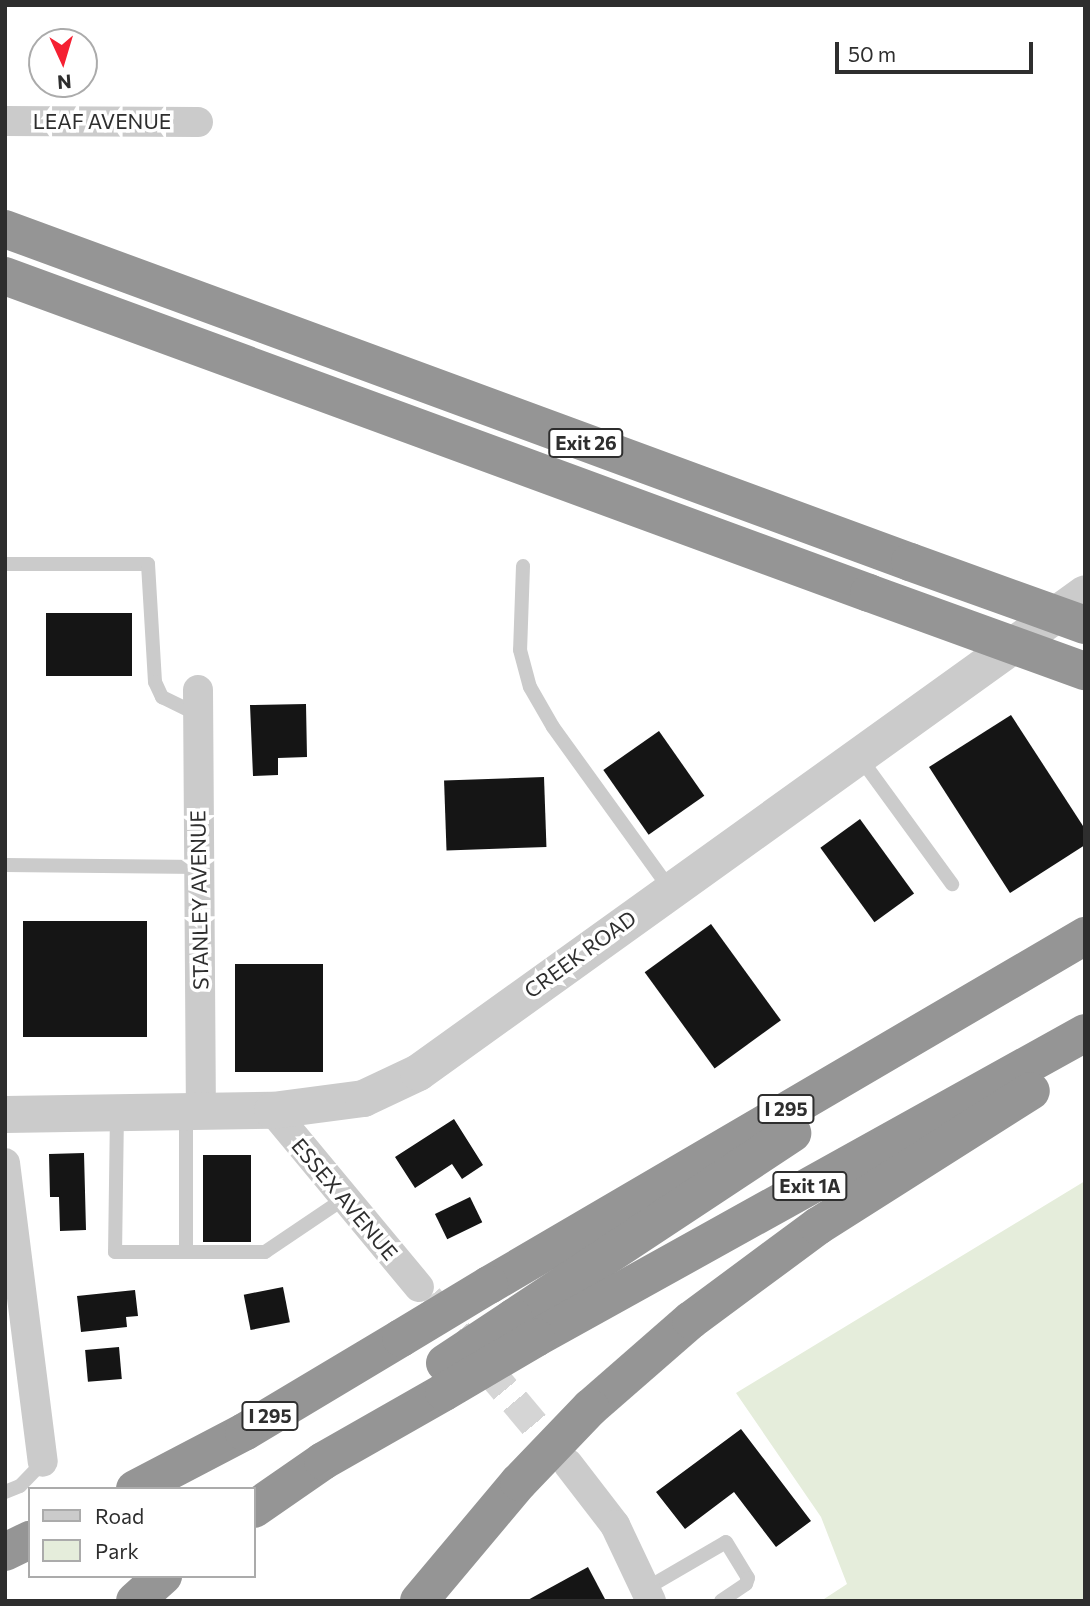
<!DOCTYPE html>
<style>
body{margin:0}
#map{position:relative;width:1090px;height:1606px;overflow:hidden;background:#fff;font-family:Commissioner,sans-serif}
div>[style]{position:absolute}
.green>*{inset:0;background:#e5eddb}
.building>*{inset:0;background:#151515;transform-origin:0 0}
.minor-tunnel>*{height:30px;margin-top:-15px;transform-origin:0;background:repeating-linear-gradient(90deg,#d5d5d5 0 30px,transparent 0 45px)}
.service>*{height:14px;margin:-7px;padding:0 7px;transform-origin:7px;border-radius:7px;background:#cbcbcb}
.minor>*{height:30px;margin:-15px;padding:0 15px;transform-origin:15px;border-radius:15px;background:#cbcbcb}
.tertiary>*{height:37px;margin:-18.5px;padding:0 18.5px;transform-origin:18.5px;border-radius:18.5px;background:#cbcbcb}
.motorway>*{height:38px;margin:-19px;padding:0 19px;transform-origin:19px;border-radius:19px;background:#959595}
.motorway-bridge>*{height:38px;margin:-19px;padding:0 19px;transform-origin:19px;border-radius:19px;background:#959595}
span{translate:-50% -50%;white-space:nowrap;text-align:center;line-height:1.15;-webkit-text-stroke:7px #fff;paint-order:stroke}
.shield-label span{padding:2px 5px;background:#fff;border:2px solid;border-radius:5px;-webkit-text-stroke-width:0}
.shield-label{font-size:19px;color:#2e2e2e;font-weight:700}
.street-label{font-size:21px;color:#2e2e2e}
.frame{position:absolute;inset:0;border:7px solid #2e2e2e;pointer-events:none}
.legend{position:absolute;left:28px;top:1487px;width:228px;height:91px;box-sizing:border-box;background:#fff;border:2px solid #ababab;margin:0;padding:9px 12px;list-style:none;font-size:21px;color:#2e2e2e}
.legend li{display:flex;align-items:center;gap:14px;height:35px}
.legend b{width:35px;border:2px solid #ababab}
.north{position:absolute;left:28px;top:28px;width:70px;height:70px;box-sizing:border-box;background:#fff;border:2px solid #ababab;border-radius:50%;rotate:176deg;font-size:19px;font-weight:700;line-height:28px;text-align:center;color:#2e2e2e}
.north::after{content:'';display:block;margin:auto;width:24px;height:32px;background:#f52032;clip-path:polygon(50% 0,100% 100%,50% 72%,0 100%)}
.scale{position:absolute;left:835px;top:42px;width:198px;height:32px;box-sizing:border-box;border:4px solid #2e2e2e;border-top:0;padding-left:9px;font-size:21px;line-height:24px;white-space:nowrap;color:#2e2e2e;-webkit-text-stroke:5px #fff;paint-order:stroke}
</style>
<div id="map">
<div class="green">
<i style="clip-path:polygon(1085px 1181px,1085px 1601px,821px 1601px,847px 1584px,821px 1517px,736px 1393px)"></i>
</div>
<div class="building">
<i style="left:46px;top:613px;width:86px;height:63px"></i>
<i style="clip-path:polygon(306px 704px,307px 757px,278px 758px,278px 775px,253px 776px,250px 705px)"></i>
<i style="clip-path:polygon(1011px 715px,1085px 829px,1085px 845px,1010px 893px,929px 767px)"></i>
<i style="left:659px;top:731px;width:79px;height:68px;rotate:55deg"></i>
<i style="left:544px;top:777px;width:70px;height:100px;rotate:88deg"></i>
<i style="left:860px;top:819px;width:92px;height:49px;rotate:54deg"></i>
<i style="left:147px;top:921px;width:116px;height:124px;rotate:90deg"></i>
<i style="left:711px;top:924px;width:119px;height:82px;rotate:54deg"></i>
<i style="left:235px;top:964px;width:88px;height:108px"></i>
<i style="clip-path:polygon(454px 1119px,483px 1165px,462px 1179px,452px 1164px,415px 1188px,395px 1157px)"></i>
<i style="clip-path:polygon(84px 1153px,86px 1230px,60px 1231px,59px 1197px,50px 1197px,49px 1154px)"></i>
<i style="left:203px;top:1155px;width:48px;height:87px"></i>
<i style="left:470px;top:1197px;width:28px;height:39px;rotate:64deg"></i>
<i style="left:283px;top:1287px;width:36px;height:40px;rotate:79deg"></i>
<i style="clip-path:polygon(135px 1290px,138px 1316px,126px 1317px,127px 1327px,81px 1332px,77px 1296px)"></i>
<i style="left:119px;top:1347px;width:32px;height:34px;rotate:85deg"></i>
<i style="clip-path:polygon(741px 1429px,811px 1521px,776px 1547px,734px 1492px,685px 1529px,656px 1492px)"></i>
<i style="clip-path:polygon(588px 1567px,606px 1601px,526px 1601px)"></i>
</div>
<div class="minor-tunnel">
<i style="left:428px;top:1298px;width:213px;rotate:50deg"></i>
</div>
<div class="service">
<i style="left:5px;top:564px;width:143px"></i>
<i style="left:148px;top:564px;width:118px;rotate:86.6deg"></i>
<i style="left:155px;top:682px;width:17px;rotate:65deg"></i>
<i style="left:162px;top:697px;width:39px;rotate:26deg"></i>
<i style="left:523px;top:566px;width:84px;rotate:92deg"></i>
<i style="left:520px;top:650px;width:38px;rotate:75deg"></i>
<i style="left:530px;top:687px;width:46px;rotate:60.1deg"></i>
<i style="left:553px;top:727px;width:200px;rotate:54.2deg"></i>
<i style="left:858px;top:755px;width:160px;rotate:53.9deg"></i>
<i style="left:5px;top:865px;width:194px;rotate:0.6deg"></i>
<i style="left:117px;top:1112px;width:140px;rotate:90.8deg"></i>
<i style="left:115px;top:1252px;width:150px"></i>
<i style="left:265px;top:1252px;width:97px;rotate:-34deg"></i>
<i style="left:186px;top:1252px;width:138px;rotate:-90deg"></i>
<i style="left:5px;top:1492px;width:16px;rotate:-22deg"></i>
<i style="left:20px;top:1486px;width:33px;rotate:-46deg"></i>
<i style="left:647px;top:1588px;width:91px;rotate:-30.2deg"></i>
<i style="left:726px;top:1542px;width:42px;rotate:58.6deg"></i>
<i style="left:748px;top:1578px;width:6px;rotate:108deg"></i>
<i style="left:746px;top:1584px;width:30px;rotate:146deg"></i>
</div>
<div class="minor">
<i style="left:5px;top:121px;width:193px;rotate:0.3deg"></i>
<i style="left:198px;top:690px;width:421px;rotate:89.6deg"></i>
<i style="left:272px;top:1110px;width:230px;rotate:50.3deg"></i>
<i style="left:5px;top:1163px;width:301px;rotate:82.8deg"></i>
<i style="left:568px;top:1464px;width:77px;rotate:52.4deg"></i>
<i style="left:615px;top:1525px;width:84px;rotate:64.7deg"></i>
</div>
<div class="tertiary">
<i style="left:5px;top:1114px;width:267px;rotate:-0.9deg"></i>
<i style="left:272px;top:1110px;width:92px;rotate:-7.5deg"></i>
<i style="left:363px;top:1098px;width:61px;rotate:-25.3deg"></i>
<i style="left:418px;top:1072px;width:821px;rotate:-35.68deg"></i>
</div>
<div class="motorway">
<i style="left:5px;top:229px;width:964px;rotate:20.2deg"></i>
<i style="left:5px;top:276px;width:920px;rotate:20.15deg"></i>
<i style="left:489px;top:1285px;width:691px;rotate:-30.35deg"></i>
<i style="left:513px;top:1318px;width:335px;rotate:-33.5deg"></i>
<i style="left:536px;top:1338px;width:628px;rotate:-29.05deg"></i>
<i style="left:590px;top:1408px;width:134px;rotate:-41.1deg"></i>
<i style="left:691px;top:1320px;width:158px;rotate:-36.5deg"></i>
<i style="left:818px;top:1226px;width:252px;rotate:-32.4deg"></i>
<i style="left:135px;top:1489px;width:123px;rotate:-27.6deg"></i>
<i style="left:244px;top:1432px;width:183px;rotate:-30.9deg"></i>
<i style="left:254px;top:1509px;width:84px;rotate:-34.8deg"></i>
<i style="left:323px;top:1461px;width:139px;rotate:-29.7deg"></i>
<i style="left:5px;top:1552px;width:28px;rotate:-26deg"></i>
<i style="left:135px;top:1601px;width:38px;rotate:-42deg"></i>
<i style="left:419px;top:1601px;width:155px;rotate:-50deg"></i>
</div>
<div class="motorway-bridge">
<i style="left:910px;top:562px;width:186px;rotate:19.8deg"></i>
<i style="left:869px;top:593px;width:230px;rotate:19.9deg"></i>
<i style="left:401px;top:1338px;width:103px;rotate:-31.1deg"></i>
<i style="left:445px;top:1363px;width:82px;rotate:-33.5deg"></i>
<i style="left:444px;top:1392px;width:107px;rotate:-30.4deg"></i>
<i style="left:519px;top:1482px;width:103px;rotate:-46.2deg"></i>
</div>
<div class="shield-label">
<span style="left:586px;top:443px">Exit 26</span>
<span style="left:786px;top:1109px">I 295</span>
<span style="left:810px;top:1186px">Exit 1A</span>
<span style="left:270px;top:1416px">I 295</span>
</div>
<div class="street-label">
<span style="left:102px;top:121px">LEAF AVENUE</span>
<span style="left:199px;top:900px;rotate:-91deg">STANLEY AVENUE</span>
<span style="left:580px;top:954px;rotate:-36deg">CREEK ROAD</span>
<span style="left:345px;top:1199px;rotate:50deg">ESSEX AVENUE</span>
</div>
<div class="frame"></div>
<ul class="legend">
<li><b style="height:9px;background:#cbcbcb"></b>Road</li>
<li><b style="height:19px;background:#e5eddb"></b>Park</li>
</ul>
<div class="north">N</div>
<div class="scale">50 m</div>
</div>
